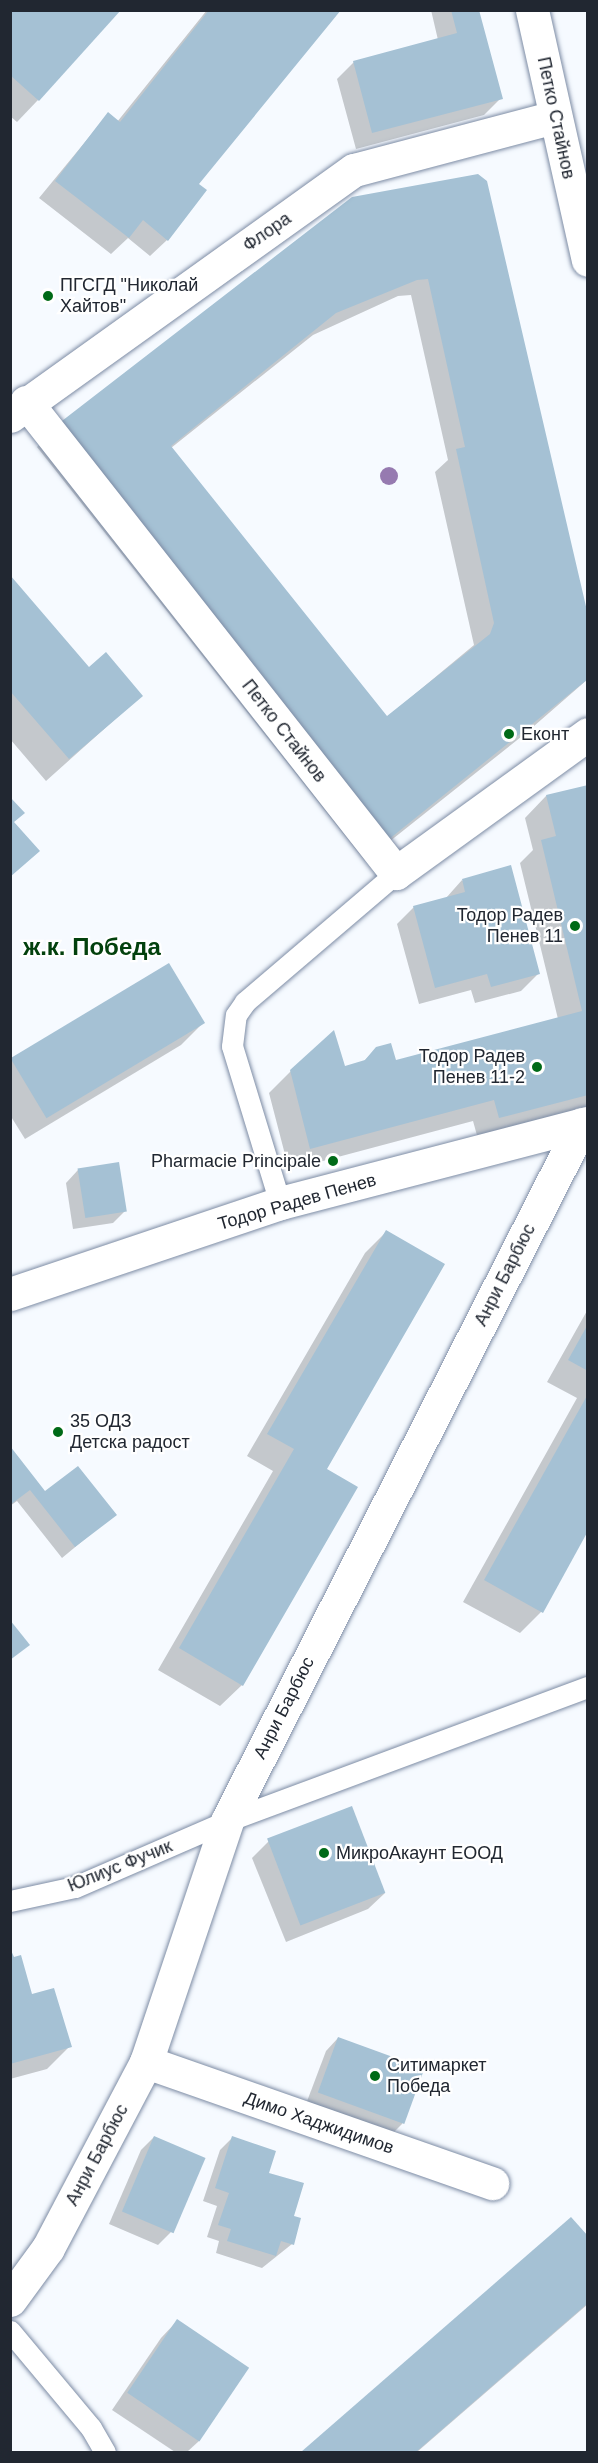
<!DOCTYPE html>
<meta charset="utf-8">
<style>
body{margin:0}
#map{position:relative;width:598px;height:2463px;overflow:hidden;background:#f6faff;font-family:Arial,sans-serif}
div>[style]{position:absolute}
.shadow>*{inset:0;background:#0003}
.building>*{inset:0;background:#a5c1d4;transform-origin:0 0}
.roads{filter:drop-shadow(0 0 2px #7d8ca5) drop-shadow(0 0 2px #7d8ca5)}
.service>*{height:21px;margin:-10.5px;padding:0 10.5px;transform-origin:10.5px;border-radius:10.5px;background:#fff}
.minor>*{height:33px;margin:-16.5px;padding:0 16.5px;transform-origin:16.5px;border-radius:16.5px;background:#fff}
.trees>*{width:18px;height:18px;margin:-9px;border-radius:50%;background:#967ab0}
.dots>*{width:16px;height:16px;translate:-50% -50%;box-sizing:border-box;border:3px solid #fff;border-radius:50%}
span{translate:-50% -50%;white-space:nowrap;text-align:center;line-height:1.15;-webkit-text-stroke:4.5px #fff;paint-order:stroke}
.street-label{font-size:18px;color:#212731}
.poi-label{font-size:18px;color:#212731}
.left{translate:0 -50%;text-align:left}
.right{translate:-100% -50%;text-align:right}
.district-label{font-size:24px;color:#03410d;font-weight:700}
.frame{position:absolute;inset:0;border:12px solid #212731;pointer-events:none}
</style>
<div id="map">
<div class="shadow">
<i style="clip-path:polygon(10px 10px,38px 100px,17px 122px,10px 116px)"></i>
<i style="clip-path:polygon(207px 10px,339px 10px,197px 184px,167px 240px,150px 256px,128px 238px,111px 254px,39px 198px,108px 114px,117px 122px)"></i>
<i style="clip-path:polygon(431px 10px,478px 10px,501px 98px,484px 115px,356px 149px,337px 79px,354px 62px,438px 40px)"></i>
<i style="clip-path:polygon(evenodd,396px 192px,588px 679px,526px 733px,365px 861px,37px 447px,59px 425px,396px 192px,411px 295px,448px 460px,435px 472px,474px 645px,386px 718px,171px 448px,313px 335px,398px 296px,411px 295px)"></i>
<i style="clip-path:polygon(10px 578px,88px 669px,141px 696px,46px 781px,10px 739px)"></i>
<i style="clip-path:polygon(588px 786px,588px 1111px,478px 1139px,473px 1121px,289px 1170px,269px 1093px,291px 1071px,344px 1068px,362px 1063px,377px 1048px,395px 1062px,558px 1019px,520px 863px,533px 850px,525px 818px,546px 796px)"></i>
<i style="clip-path:polygon(462px 880px,538px 974px,521px 991px,475px 1003px,471px 990px,419px 1004px,397px 924px,414px 907px,446px 898px)"></i>
<i style="clip-path:polygon(169px 965px,203px 1023px,181px 1045px,25px 1139px,10px 1115px,10px 1060px)"></i>
<i style="clip-path:polygon(78px 1170px,126px 1210px,113px 1223px,73px 1229px,66px 1183px)"></i>
<i style="clip-path:polygon(386px 1232px,242px 1685px,220px 1706px,158px 1670px,273px 1471px,247px 1456px,365px 1253px)"></i>
<i style="clip-path:polygon(588px 1309px,588px 1529px,541px 1612px,520px 1633px,463px 1602px,577px 1398px,547px 1382px)"></i>
<i style="clip-path:polygon(10px 1449px,45px 1493px,115px 1514px,62px 1558px,17px 1501px,10px 1506px)"></i>
<i style="clip-path:polygon(269px 1841px,385px 1893px,368px 1909px,286px 1942px,252px 1858px)"></i>
<i style="clip-path:polygon(10px 1952px,31px 1996px,70px 2046px,47px 2069px,10px 2079px)"></i>
<i style="clip-path:polygon(338px 2038px,422px 2070px,402px 2124px,390px 2136px,306px 2104px,326px 2051px)"></i>
<i style="clip-path:polygon(154px 2137px,171px 2232px,158px 2245px,109px 2224px,141px 2150px)"></i>
<i style="clip-path:polygon(232px 2138px,267px 2174px,292px 2217px,292px 2244px,262px 2268px,216px 2253px,219px 2241px,207px 2237px,217px 2206px,203px 2201px,220px 2150px)"></i>
<i style="clip-path:polygon(571px 2219px,588px 2238px,588px 2304px,417px 2452px,303px 2452px)"></i>
<i style="clip-path:polygon(177px 2321px,199px 2441px,187px 2452px,175px 2452px,112px 2410px,161px 2338px)"></i>
</div>
<div class="building">
<i style="clip-path:polygon(10px 10px,121px 10px,39px 101px,10px 75px)"></i>
<i style="clip-path:polygon(209px 10px,341px 10px,199px 184px,207px 190px,168px 241px,143px 220px,129px 238px,55px 181px,108px 112px,120px 122px)"></i>
<i style="clip-path:polygon(451px 10px,479px 10px,503px 99px,372px 133px,353px 61px,457px 33px)"></i>
<i style="clip-path:polygon(evenodd,478px 174px,487px 181px,588px 615px,588px 679px,388px 840px,58px 424px,352px 197px,478px 174px,428px 279px,465px 447px,456px 449px,494px 623px,490px 634px,387px 716px,171px 446px,336px 313px,417px 280px,428px 279px)"></i>
<i style="clip-path:polygon(10px 575px,89px 667px,106px 652px,143px 696px,69px 759px,10px 691px)"></i>
<i style="clip-path:polygon(588px 785px,588px 1095px,499px 1118px,494px 1100px,310px 1149px,290px 1070px,334px 1030px,345px 1066px,365px 1060px,376px 1047px,391px 1043px,396px 1060px,582px 1011px,541px 840px,556px 836px,546px 795px)"></i>
<i style="clip-path:polygon(10px 797px,25px 813px,14px 822px,40px 851px,10px 877px)"></i>
<i style="clip-path:polygon(511px 865px,540px 974px,491px 987px,487px 974px,435px 988px,413px 906px,465px 892px,462px 879px)"></i>
<i style="left:169px;top:963px;width:70px;height:185px;rotate:59deg"></i>
<i style="left:119px;top:1162px;width:50px;height:42px;rotate:81deg"></i>
<i style="clip-path:polygon(386px 1230px,445px 1264px,327px 1469px,358px 1487px,243px 1686px,179px 1648px,294px 1449px,267px 1434px)"></i>
<i style="clip-path:polygon(588px 1324px,588px 1371px,568px 1360px)"></i>
<i style="clip-path:polygon(588px 1394px,588px 1531px,543px 1613px,484px 1580px)"></i>
<i style="clip-path:polygon(10px 1446px,45px 1491px,78px 1466px,117px 1515px,75px 1547px,30px 1490px,10px 1505px)"></i>
<i style="clip-path:polygon(10px 1620px,30px 1645px,10px 1660px)"></i>
<i style="left:352px;top:1806px;width:93px;height:91px;rotate:69deg"></i>
<i style="clip-path:polygon(10px 1948px,14px 1957px,21px 1955px,32px 1994px,54px 1988px,72px 2047px,10px 2064px)"></i>
<i style="left:338px;top:2037px;width:92px;height:59px;rotate:20deg"></i>
<i style="left:154px;top:2136px;width:56px;height:82px;rotate:23deg"></i>
<i style="clip-path:polygon(232px 2136px,276px 2151px,269px 2173px,304px 2183px,294px 2216px,301px 2218px,294px 2245px,281px 2241px,276px 2256px,227px 2241px,231px 2229px,218px 2225px,229px 2193px,215px 2188px)"></i>
<i style="clip-path:polygon(571px 2217px,588px 2236px,588px 2303px,416px 2452px,301px 2452px)"></i>
<i style="left:177px;top:2319px;width:87px;height:89px;rotate:34deg"></i>
</div>
<div class="roads">
<div class="service">
<i style="left:280px;top:1203px;width:164px;rotate:-107deg"></i>
<i style="left:232px;top:1046px;width:31px;rotate:-83deg"></i>
<i style="left:236px;top:1015px;width:16px;rotate:-55deg"></i>
<i style="left:245px;top:1002px;width:199px;rotate:-40.5deg"></i>
<i style="left:10px;top:1901px;width:66px;rotate:-12.2deg"></i>
<i style="left:75px;top:1887px;width:166px;rotate:-23.5deg"></i>
<i style="left:227px;top:1821px;width:385px;rotate:-20.4deg"></i>
<i style="left:10px;top:2331px;width:126px;rotate:50.1deg"></i>
<i style="left:91px;top:2428px;width:28px;rotate:60deg"></i>
</div>
<div class="minor">
<i style="left:532px;top:10px;width:256px;rotate:77.4deg"></i>
<i style="left:26px;top:402px;width:599px;rotate:51.85deg"></i>
<i style="left:396px;top:873px;width:237px;rotate:-35.9deg"></i>
<i style="left:10px;top:416px;width:423px;rotate:-35.6deg"></i>
<i style="left:354px;top:170px;width:208px;rotate:-14.8deg"></i>
<i style="left:10px;top:1294px;width:285px;rotate:-18.6deg"></i>
<i style="left:280px;top:1203px;width:318px;rotate:-14.6deg"></i>
<i style="left:146px;top:2062px;width:367px;rotate:19.3deg"></i>
<i style="left:10px;top:2300px;width:64px;rotate:-53.8deg"></i>
<i style="left:48px;top:2248px;width:210px;rotate:-62.2deg"></i>
<i style="left:146px;top:2062px;width:254px;rotate:-71.4deg"></i>
<i style="left:227px;top:1821px;width:782px;rotate:-63.01deg"></i>
</div>
</div>
<div class="trees">
<i style="left:389px;top:476px"></i>
</div>
<div class="dots">
<i style="left:48px;top:296px;background:#006a17"></i>
<i style="left:509px;top:734px;background:#006a17"></i>
<i style="left:575px;top:926px;background:#006a17"></i>
<i style="left:537px;top:1067px;background:#006a17"></i>
<i style="left:333px;top:1161px;background:#006a17"></i>
<i style="left:58px;top:1432px;background:#006a17"></i>
<i style="left:324px;top:1853px;background:#006a17"></i>
<i style="left:375px;top:2076px;background:#006a17"></i>
</div>
<div class="street-label">
<span style="left:556px;top:118px;rotate:78deg">Петко Стайнов</span>
<span style="left:267px;top:232px;rotate:-35deg">Флора</span>
<span style="left:284px;top:731px;rotate:52deg">Петко Стайнов</span>
<span style="left:297px;top:1202px;rotate:-16deg">Тодор Радев Пенев</span>
<span style="left:505px;top:1275px;rotate:-63deg">Анри Барбюс</span>
<span style="left:284px;top:1708px;rotate:-63deg">Анри Барбюс</span>
<span style="left:120px;top:1866px;rotate:-22deg">Юлиус Фучик</span>
<span style="left:319px;top:2123px;rotate:19deg">Димо Хаджидимов</span>
<span style="left:97px;top:2155px;rotate:-62deg">Анри Барбюс</span>
</div>
<div class="poi-label">
<span class="left" style="left:60px;top:296px">ПГСГД "Николай<br>Хайтов"</span>
<span class="left" style="left:521px;top:734px">Еконт</span>
<span class="right" style="left:563px;top:926px">Тодор Радев<br>Пенев 11</span>
<span class="right" style="left:525px;top:1067px">Тодор Радев<br>Пенев 11-2</span>
<span class="right" style="left:321px;top:1161px">Pharmacie Principale</span>
<span class="left" style="left:70px;top:1432px">35 ОДЗ<br>Детска радост</span>
<span class="left" style="left:336px;top:1853px">МикроАкаунт ЕООД</span>
<span class="left" style="left:387px;top:2076px">Ситимаркет<br>Победа</span>
</div>
<div class="district-label">
<span style="left:92px;top:947px">ж.к. Победа</span>
</div>
<div class="frame"></div>
</div>
